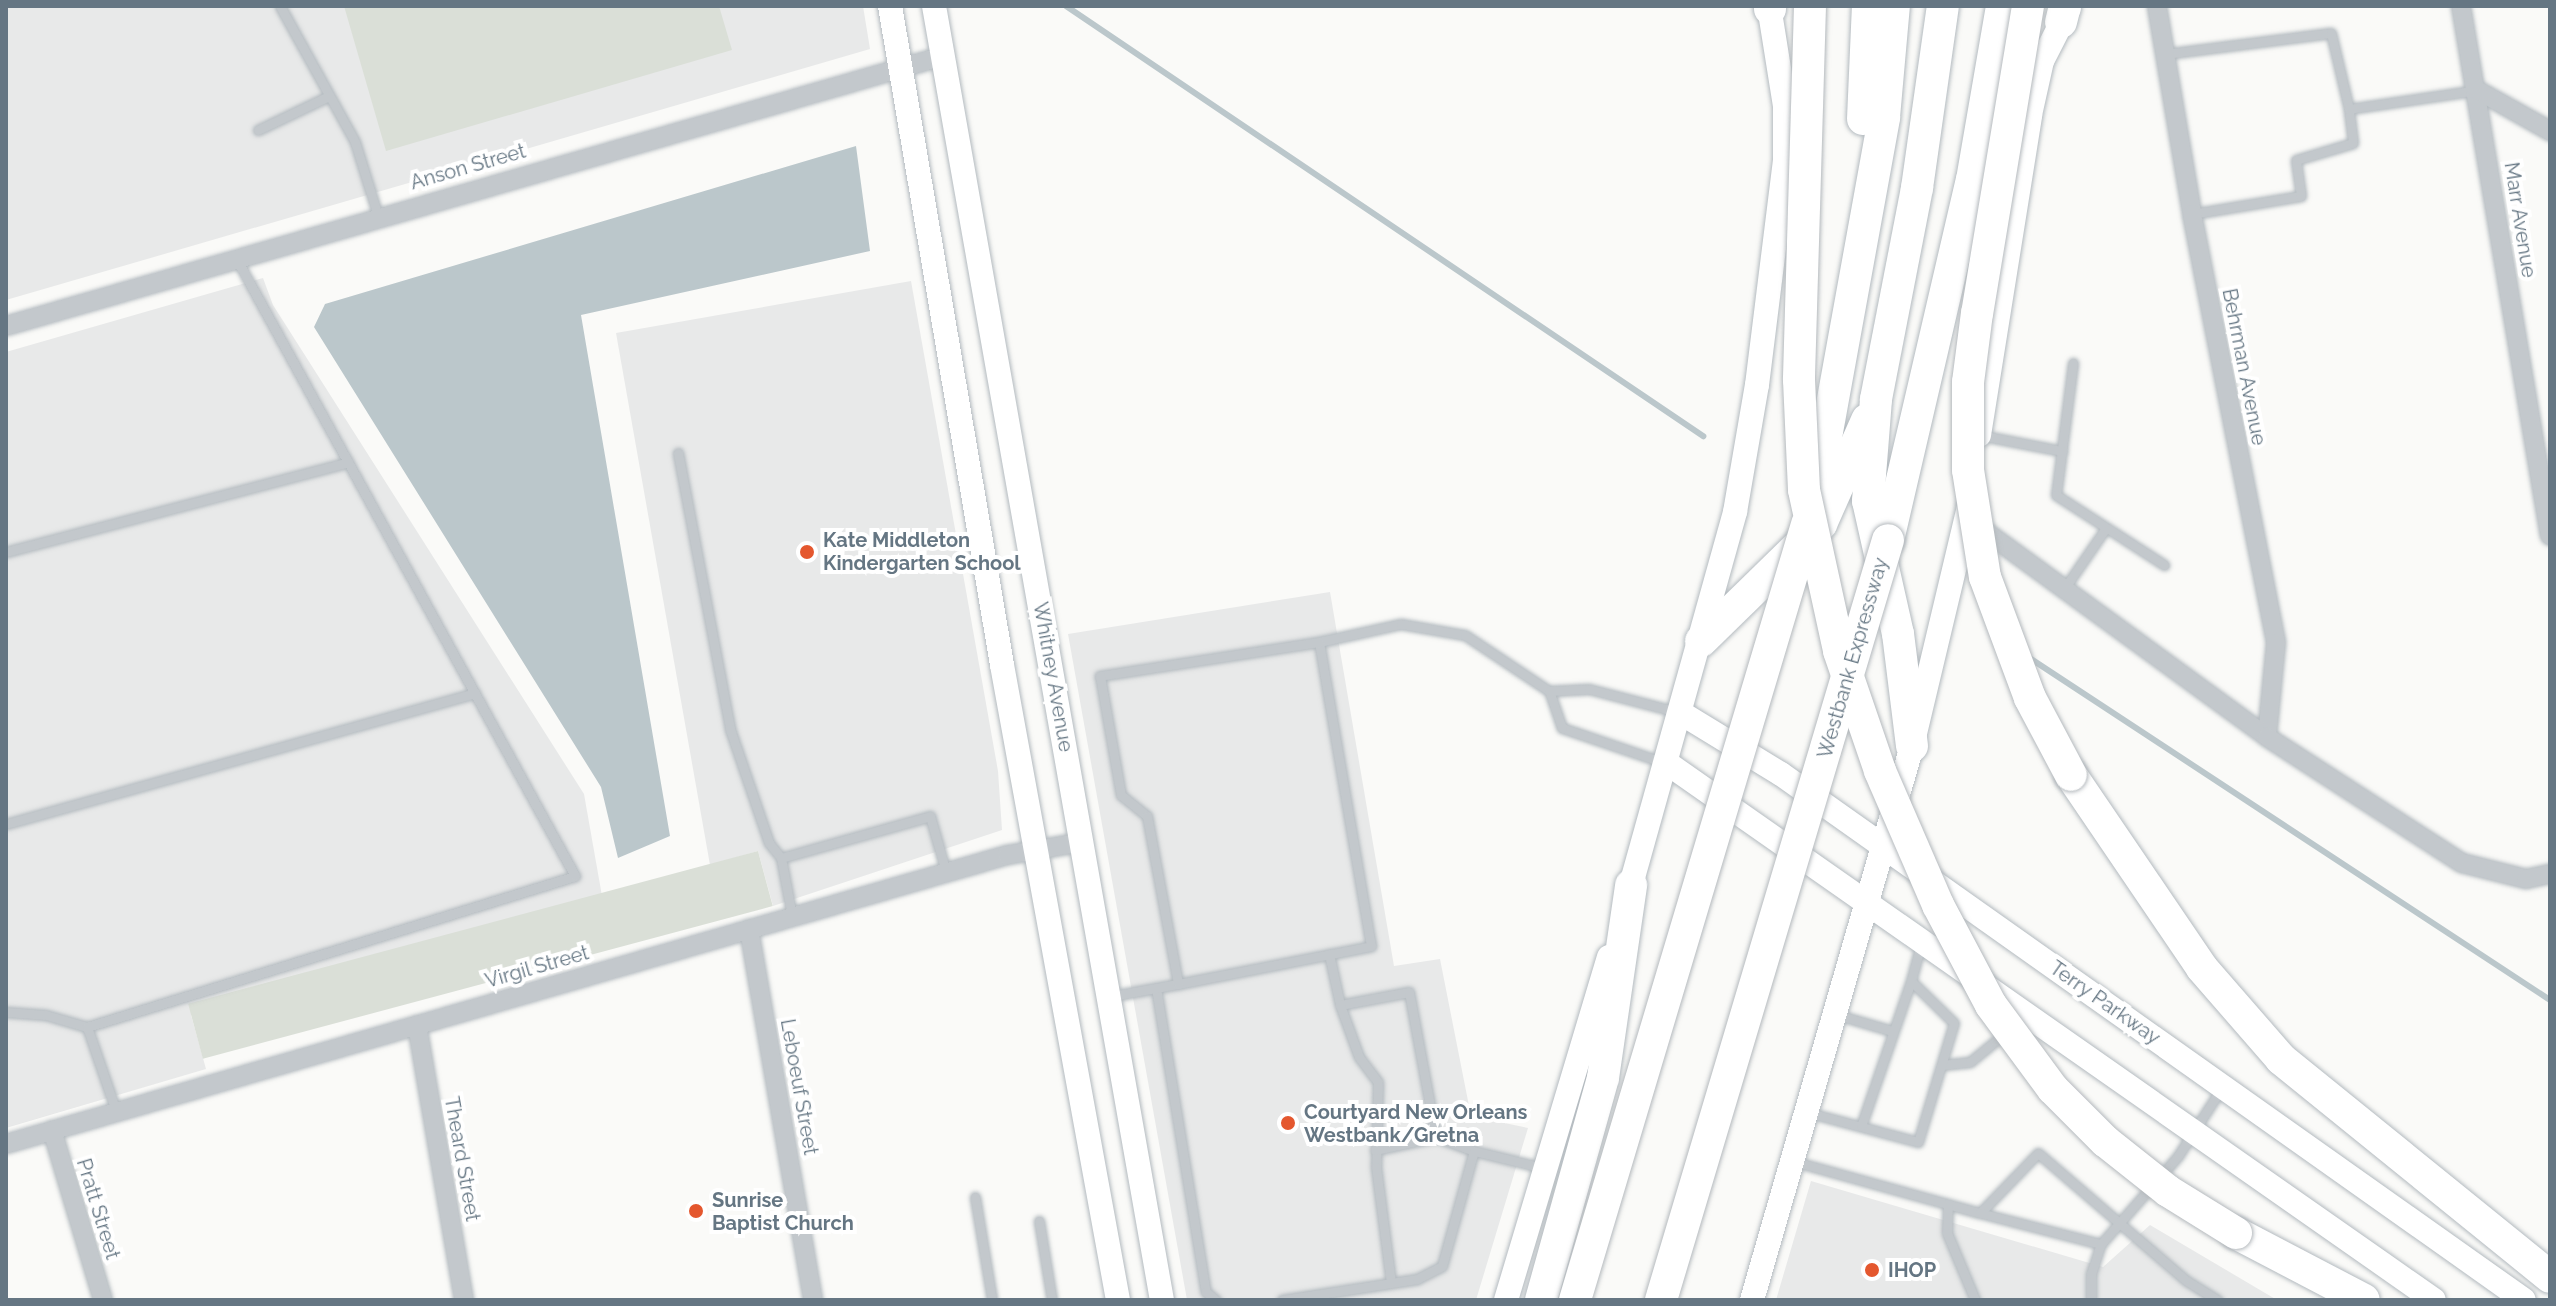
<!DOCTYPE html>
<style>
body{margin:0}
#map{position:relative;width:2556px;height:1306px;overflow:hidden;background:#fafaf8;font-family:Raleway,sans-serif}
div>[style]{position:absolute}
.built>*{inset:0;background:#e8e9e9}
.green>*{inset:0;background:#dadfd7;transform-origin:0 0}
.water>*{inset:0;background:#bbc7cb}
.stream>*{height:6px;margin:-3px;padding:0 3px;transform-origin:3px;border-radius:3px;background:#bbc7cb}
.roads{filter:drop-shadow(0 0 2px #b3babf) drop-shadow(0 0 2px #b3babf)}
.lane>*{height:9px;margin:-4.5px;padding:0 4.5px;transform-origin:4.5px;border-radius:4.5px;background:#c3c8cc}
.street>*{height:18px;margin:-9px;padding:0 9px;transform-origin:9px;border-radius:9px;background:#c3c8cc}
.secondary>*{height:24px;margin:-12px;padding:0 12px;transform-origin:12px;border-radius:12px;background:#fff}
.highway>*{height:32px;margin:-16px;padding:0 16px;transform-origin:16px;border-radius:16px;background:#fff}
.bridges{filter:drop-shadow(0 0 2px #b4b9bd) drop-shadow(0 0 2px #b4b9bd)}
.highway-bridge>*{height:32px;margin:-16px;padding:0 16px;transform-origin:16px;border-radius:16px;background:#fff}
.dots>*{width:22px;height:22px;translate:-50% -50%;box-sizing:border-box;border:4px solid #fff;border-radius:50%}
span{translate:-50% -50%;white-space:nowrap;text-align:center;line-height:1.15;-webkit-text-stroke:8px #fff;paint-order:stroke}
.street-label{font-size:20px;color:#657683}
.poi-label{font-size:20px;color:#657683;font-weight:700}
.left{translate:0 -50%;text-align:left}
.frame{position:absolute;inset:0;border:8px solid #657683;pointer-events:none}
</style>
<div id="map">
<div class="built">
<i style="clip-path:polygon(6px 6px,863px 6px,870px 49px,6px 300px)"></i>
<i style="clip-path:polygon(263px 278px,273px 305px,584px 794px,602px 896px,191px 1015px,206px 1069px,6px 1128px,6px 352px)"></i>
<i style="clip-path:polygon(911px 281px,998px 771px,1002px 830px,773px 906px,758px 851px,710px 865px,616px 333px)"></i>
<i style="clip-path:polygon(1330px 592px,1394px 966px,1440px 959px,1471px 1116px,1528px 1128px,1476px 1300px,1187px 1300px,1068px 634px)"></i>
<i style="clip-path:polygon(1811px 1181px,2103px 1267px,2150px 1225px,2277px 1300px,1776px 1300px)"></i>
</div>
<div class="green">
<i style="clip-path:polygon(344px 6px,719px 6px,732px 50px,386px 151px)"></i>
<i style="left:758px;top:851px;width:57px;height:590px;rotate:75deg"></i>
</div>
<div class="water">
<i style="clip-path:polygon(856px 146px,870px 251px,581px 315px,670px 836px,618px 858px,601px 787px,314px 327px,325px 304px)"></i>
</div>
<div class="stream">
<i style="left:1066px;top:6px;width:769px;rotate:34.02deg"></i>
<i style="left:2028px;top:657px;width:625px;rotate:33.31deg"></i>
</div>
<div class="roads">
<div class="lane">
<i style="left:280px;top:6px;width:155px;rotate:61.1deg"></i>
<i style="left:355px;top:142px;width:77px;rotate:72.7deg"></i>
<i style="left:2165px;top:54px;width:167px;rotate:-7.2deg"></i>
<i style="left:2331px;top:33px;width:78px;rotate:76.7deg"></i>
<i style="left:258px;top:130px;width:79px;rotate:-25.6deg"></i>
<i style="left:2192px;top:214px;width:110px;rotate:-9.4deg"></i>
<i style="left:2301px;top:196px;width:36px;rotate:-98deg"></i>
<i style="left:2296px;top:160px;width:59px;rotate:-16.6deg"></i>
<i style="left:2353px;top:143px;width:34px;rotate:-97deg"></i>
<i style="left:2349px;top:109px;width:129px;rotate:-8.4deg"></i>
<i style="left:2073px;top:363px;width:133px;rotate:97.3deg"></i>
<i style="left:2056px;top:495px;width:129px;rotate:32.9deg"></i>
<i style="left:1979px;top:435px;width:85px;rotate:10.9deg"></i>
<i style="left:678px;top:453px;width:281px;rotate:79.3deg"></i>
<i style="left:730px;top:729px;width:120px;rotate:71.1deg"></i>
<i style="left:769px;top:843px;width:19px;rotate:51deg"></i>
<i style="left:6px;top:552px;width:354px;rotate:-14.7deg"></i>
<i style="left:2064px;top:589px;width:74px;rotate:-55.5deg"></i>
<i style="left:1319px;top:642px;width:84px;rotate:-12.4deg"></i>
<i style="left:1401px;top:624px;width:65px;rotate:9.8deg"></i>
<i style="left:1465px;top:635px;width:101px;rotate:33.7deg"></i>
<i style="left:1662px;top:762px;width:106px;rotate:-161.2deg"></i>
<i style="left:1562px;top:728px;width:39px;rotate:-109deg"></i>
<i style="left:1549px;top:691px;width:40px;rotate:-2.9deg"></i>
<i style="left:1589px;top:689px;width:92px;rotate:14.5deg"></i>
<i style="left:6px;top:824px;width:487px;rotate:-15.6deg"></i>
<i style="left:792px;top:916px;width:59px;rotate:-100.7deg"></i>
<i style="left:781px;top:858px;width:155px;rotate:-15.7deg"></i>
<i style="left:930px;top:816px;width:58px;rotate:74.1deg"></i>
<i style="left:1329px;top:954px;width:52px;rotate:77.8deg"></i>
<i style="left:1340px;top:1005px;width:70px;rotate:-10.7deg"></i>
<i style="left:1409px;top:992px;width:147px;rotate:79.5deg"></i>
<i style="left:1436px;top:1137px;width:40px;rotate:20.2deg"></i>
<i style="left:1911px;top:981px;width:38px;rotate:-75deg"></i>
<i style="left:1156px;top:988px;width:308px;rotate:80.7deg"></i>
<i style="left:1206px;top:1292px;width:13px;rotate:39deg"></i>
<i style="left:1112px;top:996px;width:67px;rotate:-10.3deg"></i>
<i style="left:1178px;top:984px;width:197px;rotate:-11.1deg"></i>
<i style="left:1371px;top:946px;width:308px;rotate:-99.7deg"></i>
<i style="left:1319px;top:642px;width:222px;rotate:171.2deg"></i>
<i style="left:1100px;top:676px;width:121px;rotate:80deg"></i>
<i style="left:1121px;top:795px;width:33px;rotate:39deg"></i>
<i style="left:1147px;top:816px;width:171px;rotate:79.5deg"></i>
<i style="left:1340px;top:1005px;width:55px;rotate:69.9deg"></i>
<i style="left:1359px;top:1057px;width:31px;rotate:53deg"></i>
<i style="left:1378px;top:1082px;width:85px;rotate:91.3deg"></i>
<i style="left:1376px;top:1167px;width:117px;rotate:82.6deg"></i>
<i style="left:6px;top:1012px;width:40px;rotate:4.3deg"></i>
<i style="left:46px;top:1015px;width:43px;rotate:16.3deg"></i>
<i style="left:1838px;top:1015px;width:56px;rotate:16.5deg"></i>
<i style="left:1942px;top:1065px;width:28px;rotate:-6deg"></i>
<i style="left:1970px;top:1062px;width:44px;rotate:-39.5deg"></i>
<i style="left:116px;top:1111px;width:89px;rotate:-109deg"></i>
<i style="left:87px;top:1027px;width:511px;rotate:-17.19deg"></i>
<i style="left:575px;top:876px;width:705px;rotate:-118.75deg"></i>
<i style="left:1810px;top:1113px;width:112px;rotate:15deg"></i>
<i style="left:1918px;top:1142px;width:124px;rotate:-73.2deg"></i>
<i style="left:1954px;top:1023px;width:60px;rotate:-135.7deg"></i>
<i style="left:1911px;top:981px;width:153px;rotate:109deg"></i>
<i style="left:1375px;top:1150px;width:62px;rotate:-12deg"></i>
<i style="left:1796px;top:1162px;width:191px;rotate:15.5deg"></i>
<i style="left:1980px;top:1213px;width:83px;rotate:-46deg"></i>
<i style="left:2038px;top:1153px;width:196px;rotate:40.7deg"></i>
<i style="left:2187px;top:1281px;width:36px;rotate:32deg"></i>
<i style="left:975px;top:1197px;width:104px;rotate:80.6deg"></i>
<i style="left:1948px;top:1204px;width:29px;rotate:92deg"></i>
<i style="left:1947px;top:1233px;width:73px;rotate:67.3deg"></i>
<i style="left:1980px;top:1213px;width:125px;rotate:14.4deg"></i>
<i style="left:1039px;top:1221px;width:80px;rotate:80.7deg"></i>
<i style="left:1282px;top:1300px;width:137px;rotate:-8.8deg"></i>
<i style="left:1417px;top:1279px;width:28px;rotate:-27deg"></i>
<i style="left:1442px;top:1266px;width:119px;rotate:-74.5deg"></i>
<i style="left:1474px;top:1151px;width:72px;rotate:13.7deg"></i>
<i style="left:2091px;top:1300px;width:26px;rotate:-90deg"></i>
<i style="left:2091px;top:1274px;width:32px;rotate:-72deg"></i>
<i style="left:2101px;top:1244px;width:117px;rotate:-48.8deg"></i>
<i style="left:2178px;top:1156px;width:80px;rotate:-57.3deg"></i>
</div>
<div class="street">
<i style="left:2157px;top:6px;width:211px;rotate:80.4deg"></i>
<i style="left:2192px;top:214px;width:437px;rotate:78.9deg"></i>
<i style="left:2276px;top:643px;width:94px;rotate:95.5deg"></i>
<i style="left:2461px;top:6px;width:537px;rotate:80.47deg"></i>
<i style="left:2477px;top:90px;width:84px;rotate:29.3deg"></i>
<i style="left:6px;top:326px;width:975px;rotate:-16.07deg"></i>
<i style="left:1978px;top:526px;width:358px;rotate:36.1deg"></i>
<i style="left:2267px;top:737px;width:232px;rotate:32.9deg"></i>
<i style="left:2462px;top:863px;width:66px;rotate:14deg"></i>
<i style="left:2526px;top:879px;width:25px;rotate:-12deg"></i>
<i style="left:749px;top:929px;width:376px;rotate:80.2deg"></i>
<i style="left:417px;top:1025px;width:279px;rotate:80.3deg"></i>
<i style="left:52px;top:1130px;width:177px;rotate:73.3deg"></i>
<i style="left:6px;top:1144px;width:1042px;rotate:-16.1deg"></i>
<i style="left:1007px;top:855px;width:76px;rotate:-9.8deg"></i>
</div>
<div class="secondary">
<i style="left:890px;top:6px;width:668px;rotate:80.35deg"></i>
<i style="left:1002px;top:665px;width:646px;rotate:79.65deg"></i>
<i style="left:934px;top:6px;width:1314px;rotate:80.01deg"></i>
<i style="left:1979px;top:435px;width:324px;rotate:-80.9deg"></i>
<i style="left:2030px;top:115px;width:55px;rotate:-77.5deg"></i>
<i style="left:2042px;top:61px;width:59px;rotate:-63deg"></i>
<i style="left:1681px;top:713px;width:117px;rotate:31.4deg"></i>
<i style="left:1781px;top:774px;width:910px;rotate:35.3deg"></i>
<i style="left:1667px;top:763px;width:936px;rotate:35deg"></i>
<i style="left:1627px;top:899px;width:402px;rotate:-74.4deg"></i>
<i style="left:1735px;top:512px;width:129px;rotate:-80.2deg"></i>
<i style="left:1757px;top:385px;width:228px;rotate:-82.9deg"></i>
<i style="left:1785px;top:159px;width:53px;rotate:-90deg"></i>
<i style="left:1785px;top:106px;width:101px;rotate:-99.1deg"></i>
<i style="left:1506px;top:1300px;width:358px;rotate:-73.3deg"></i>
<i style="left:1752px;top:1300px;width:577px;rotate:-73.89deg"></i>
<i style="left:1912px;top:746px;width:246px;rotate:-76.6deg"></i>
</div>
<div class="highway">
<i style="left:1770px;top:6px;width:3px;rotate:90deg"></i>
<i style="left:2061px;top:22px;width:16px;rotate:-76deg"></i>
<i style="left:1863px;top:119px;width:113px;rotate:-87.5deg"></i>
<i style="left:1817px;top:487px;width:376px;rotate:-79.7deg"></i>
<i style="left:1884px;top:117px;width:111px;rotate:-84.9deg"></i>
<i style="left:1888px;top:540px;width:370px;rotate:-76.9deg"></i>
<i style="left:1972px;top:180px;width:177px;rotate:-80.2deg"></i>
<i style="left:1701px;top:641px;width:168px;rotate:-44.3deg"></i>
<i style="left:1821px;top:524px;width:114px;rotate:-66.1deg"></i>
<i style="left:1912px;top:746px;width:113px;rotate:-97.1deg"></i>
<i style="left:1898px;top:634px;width:136px;rotate:-102.7deg"></i>
<i style="left:1868px;top:501px;width:102px;rotate:-85.5deg"></i>
<i style="left:1876px;top:399px;width:215px;rotate:-79deg"></i>
<i style="left:1917px;top:188px;width:184px;rotate:-81.9deg"></i>
<i style="left:2071px;top:775px;width:233px;rotate:55.8deg"></i>
<i style="left:2202px;top:968px;width:121px;rotate:49deg"></i>
<i style="left:2281px;top:1059px;width:346px;rotate:39deg"></i>
<i style="left:2236px;top:1233px;width:144px;rotate:27.6deg"></i>
<i style="left:1541px;top:1300px;width:230px;rotate:-74.4deg"></i>
<i style="left:1603px;top:1078px;width:195px;rotate:-81.7deg"></i>
</div>
</div>
<div class="bridges">
<div class="highway-bridge">
<i style="left:1810px;top:6px;width:374px;rotate:91.7deg"></i>
<i style="left:1799px;top:380px;width:110px;rotate:87.4deg"></i>
<i style="left:1804px;top:490px;width:165px;rotate:77.7deg"></i>
<i style="left:1839px;top:651px;width:127px;rotate:71.1deg"></i>
<i style="left:1880px;top:771px;width:146px;rotate:66.6deg"></i>
<i style="left:1938px;top:905px;width:113px;rotate:62.1deg"></i>
<i style="left:1991px;top:1005px;width:104px;rotate:53.6deg"></i>
<i style="left:2053px;top:1089px;width:74px;rotate:45deg"></i>
<i style="left:2105px;top:1141px;width:80px;rotate:38.4deg"></i>
<i style="left:2168px;top:1191px;width:80px;rotate:31.7deg"></i>
<i style="left:2028px;top:6px;width:311px;rotate:99.4deg"></i>
<i style="left:1977px;top:313px;width:70px;rotate:97.4deg"></i>
<i style="left:1968px;top:382px;width:88px;rotate:90deg"></i>
<i style="left:1968px;top:470px;width:108px;rotate:81deg"></i>
<i style="left:1985px;top:577px;width:129px;rotate:69.6deg"></i>
<i style="left:2030px;top:698px;width:87px;rotate:62deg"></i>
<i style="left:1575px;top:1300px;width:810px;rotate:-73.35deg"></i>
<i style="left:1661px;top:1300px;width:793px;rotate:-73.37deg"></i>
</div>
</div>
<div class="dots">
<i style="left:807px;top:552px;background:#e4572e"></i>
<i style="left:1288px;top:1123px;background:#e4572e"></i>
<i style="left:696px;top:1211px;background:#e4572e"></i>
<i style="left:1872px;top:1270px;background:#e4572e"></i>
</div>
<div class="street-label">
<span style="left:468px;top:167px;rotate:-16deg">Anson Street</span>
<span style="left:2520px;top:220px;rotate:81deg">Marr Avenue</span>
<span style="left:2244px;top:367px;rotate:79deg">Behrman Avenue</span>
<span style="left:1853px;top:658px;rotate:-74deg">Westbank Expressway</span>
<span style="left:1053px;top:677px;rotate:80deg">Whitney Avenue</span>
<span style="left:537px;top:967px;rotate:-16deg">Virgil Street</span>
<span style="left:2105px;top:1003px;rotate:35deg">Terry Parkway</span>
<span style="left:799px;top:1087px;rotate:80deg">Leboeuf Street</span>
<span style="left:462px;top:1159px;rotate:80deg">Theard Street</span>
<span style="left:98px;top:1209px;rotate:73deg">Pratt Street</span>
</div>
<div class="poi-label">
<span class="left" style="left:823px;top:552px">Kate Middleton<br>Kindergarten School</span>
<span class="left" style="left:1304px;top:1124px">Courtyard New Orleans<br>Westbank/Gretna</span>
<span class="left" style="left:712px;top:1212px">Sunrise<br>Baptist Church</span>
<span class="left" style="left:1888px;top:1270px">IHOP</span>
</div>
<div class="frame"></div>
</div>
